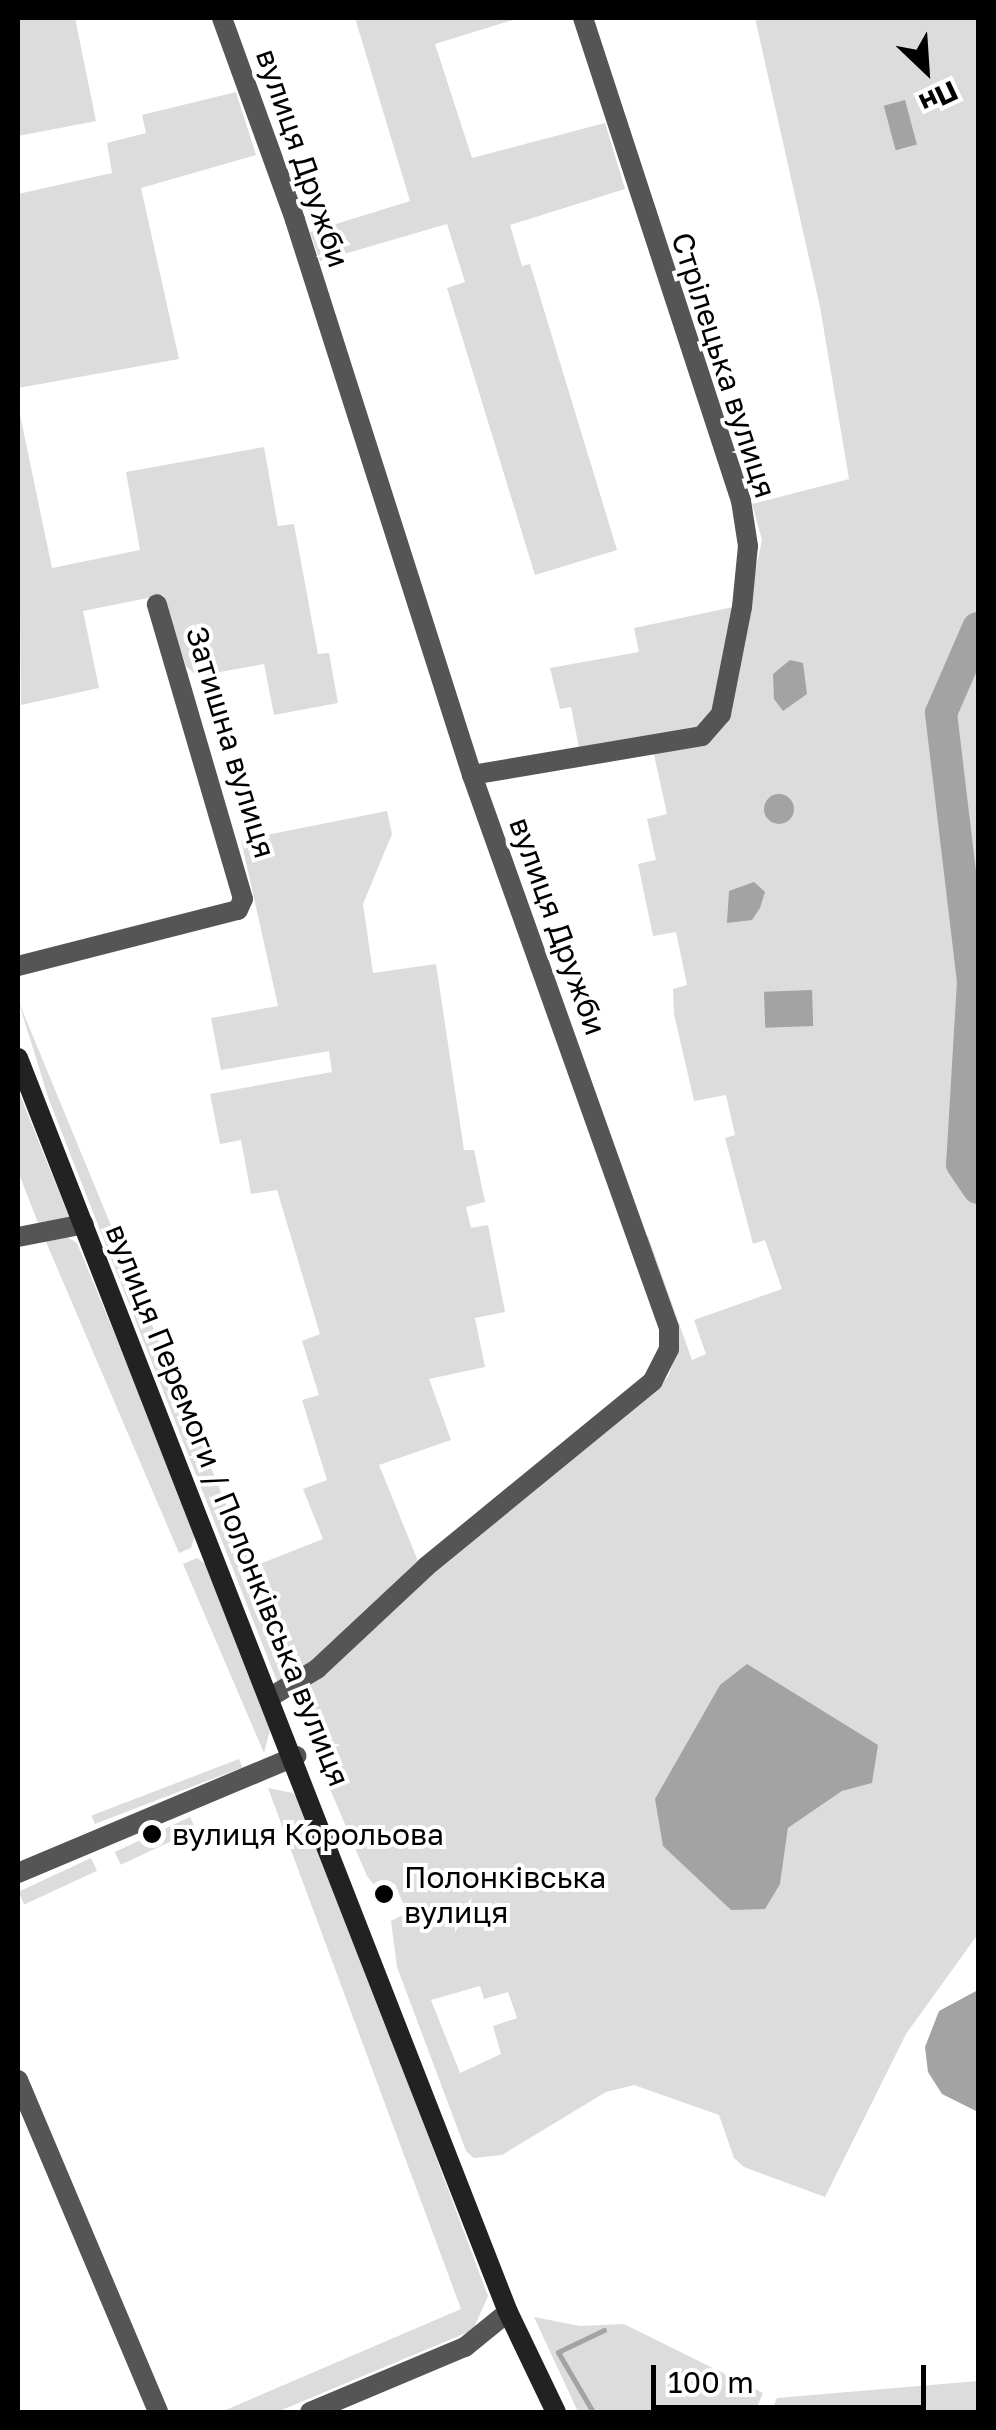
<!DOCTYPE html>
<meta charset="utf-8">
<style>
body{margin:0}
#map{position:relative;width:996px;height:2430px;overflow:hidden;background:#fff;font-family:"Golos Text",sans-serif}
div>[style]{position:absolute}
.green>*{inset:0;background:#dcdcdc;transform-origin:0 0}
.water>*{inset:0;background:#a3a3a3;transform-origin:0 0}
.round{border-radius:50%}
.stream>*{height:5px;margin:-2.5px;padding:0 2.5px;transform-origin:2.5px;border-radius:2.5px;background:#a3a3a3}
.river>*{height:32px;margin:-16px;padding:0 16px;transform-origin:16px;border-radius:16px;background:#a3a3a3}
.minor>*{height:20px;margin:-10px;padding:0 10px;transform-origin:10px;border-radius:10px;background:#555}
.tertiary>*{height:20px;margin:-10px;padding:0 10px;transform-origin:10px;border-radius:10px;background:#555}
.secondary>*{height:20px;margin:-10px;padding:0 10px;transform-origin:10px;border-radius:10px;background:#222}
.dots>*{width:28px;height:28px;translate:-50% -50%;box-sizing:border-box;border:5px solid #fff;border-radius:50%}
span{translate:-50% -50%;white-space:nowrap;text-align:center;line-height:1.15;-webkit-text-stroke:8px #fff;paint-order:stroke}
.street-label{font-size:30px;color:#000}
.poi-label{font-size:30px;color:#000}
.left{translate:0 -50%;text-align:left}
.frame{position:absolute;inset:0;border:20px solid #000;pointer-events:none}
.north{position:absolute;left:876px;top:20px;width:100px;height:100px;-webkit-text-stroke:8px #fff;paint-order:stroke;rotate:155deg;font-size:28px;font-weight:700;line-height:40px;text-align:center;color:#000}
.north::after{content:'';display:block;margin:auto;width:35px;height:45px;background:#000;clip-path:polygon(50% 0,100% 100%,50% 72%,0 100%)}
.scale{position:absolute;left:651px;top:2365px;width:275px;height:45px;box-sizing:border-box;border:5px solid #000;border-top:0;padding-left:12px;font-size:30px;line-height:35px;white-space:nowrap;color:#000;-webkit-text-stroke:8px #fff;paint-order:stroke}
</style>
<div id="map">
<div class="green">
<i style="clip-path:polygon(18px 18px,75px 18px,96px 121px,18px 136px)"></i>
<i style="clip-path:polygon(355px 18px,519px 18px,435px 44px,472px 158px,605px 123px,625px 189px,510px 225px,522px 266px,530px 264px,617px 550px,535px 575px,447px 288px,465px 282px,447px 224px,320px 261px,310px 232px,410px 201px)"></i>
<i style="clip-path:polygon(evenodd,755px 18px,978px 18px,978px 1934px,906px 2034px,825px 2197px,744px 2167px,734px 2158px,719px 2115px,634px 2085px,606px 2092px,502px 2155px,474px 2158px,466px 2151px,397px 1967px,391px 1921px,407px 1913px,395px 1884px,378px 1890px,367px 1876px,295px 1707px,295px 1692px,430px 1571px,668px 1377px,675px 1357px,644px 1238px,648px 1236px,692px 1360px,706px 1354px,694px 1320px,782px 1289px,765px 1240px,753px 1244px,725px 1138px,735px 1135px,726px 1095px,694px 1101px,674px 1014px,673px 989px,687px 985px,676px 932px,653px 936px,638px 864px,656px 860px,647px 819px,667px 814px,653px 750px,705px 740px,747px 610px,762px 540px,752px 504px,849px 479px,820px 307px,755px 18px,720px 1685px,871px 1783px,842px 1791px,788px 1828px,780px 1884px,720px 1685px,755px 18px,480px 1986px,484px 1999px,508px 1992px,517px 2018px,493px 2026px,501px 2054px,460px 2073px,431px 2000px,480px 1986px)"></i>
<i style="clip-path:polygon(236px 92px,256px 155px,141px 188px,179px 359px,18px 388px,18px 194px,112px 173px,107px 143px,146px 133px,142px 115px)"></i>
<i style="clip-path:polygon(18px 405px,52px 568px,140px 550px,126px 472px,264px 447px,278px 526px,294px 524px,318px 654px,329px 653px,338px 703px,274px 715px,264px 664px,197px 676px,186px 666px,163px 595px,83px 611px,99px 688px,21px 705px)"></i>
<i style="clip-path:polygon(738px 606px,716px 713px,701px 732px,579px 748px,571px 707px,560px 709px,550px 668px,639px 652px,634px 628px)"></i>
<i style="clip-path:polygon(387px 811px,392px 834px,363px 904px,373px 973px,436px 964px,464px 1150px,474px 1150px,485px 1202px,466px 1207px,471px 1228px,488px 1225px,505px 1312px,475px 1318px,485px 1367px,429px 1379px,451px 1440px,379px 1465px,418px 1561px,298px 1676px,278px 1684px,49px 1100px,18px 1000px,252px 1567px,323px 1539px,303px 1489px,327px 1480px,302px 1400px,319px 1395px,302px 1341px,320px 1334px,277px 1190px,251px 1194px,241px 1140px,220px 1144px,210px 1094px,332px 1072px,329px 1051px,221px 1070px,211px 1018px,278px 1006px,241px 840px)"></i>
<i style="clip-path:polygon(18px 1090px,69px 1217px,58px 1221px,38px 1223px,18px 1171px)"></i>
<i style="clip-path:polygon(61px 1233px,77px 1243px,196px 1531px,191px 1548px,179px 1553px,43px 1235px)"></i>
<i style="clip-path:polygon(197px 1558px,209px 1566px,272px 1722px,264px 1753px,183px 1564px)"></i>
<i style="left:239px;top:1759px;width:9px;height:158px;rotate:69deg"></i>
<i style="clip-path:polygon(268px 1788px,293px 1793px,304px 1805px,488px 2296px,473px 2330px,277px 2412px,221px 2412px,461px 2309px)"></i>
<i style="left:190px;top:1817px;width:14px;height:83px;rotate:65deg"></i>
<i style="left:91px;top:1858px;width:14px;height:80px;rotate:65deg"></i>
<i style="clip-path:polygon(534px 2317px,580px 2326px,624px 2324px,763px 2393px,755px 2412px,578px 2412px)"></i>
<i style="clip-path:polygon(978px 2381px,978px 2412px,771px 2412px,777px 2398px)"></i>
</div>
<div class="water">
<i style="left:905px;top:100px;width:46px;height:22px;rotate:75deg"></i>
<i style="clip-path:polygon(790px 660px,803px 663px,807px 694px,783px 711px,774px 699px,773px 674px)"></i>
<i class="round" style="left:764px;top:794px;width:30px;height:30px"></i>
<i style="clip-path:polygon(754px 882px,765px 892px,760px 908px,752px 920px,727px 923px,729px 891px)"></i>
<i style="left:812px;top:990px;width:36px;height:48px;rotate:88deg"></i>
<i style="clip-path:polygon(747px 1664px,878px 1745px,872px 1783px,842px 1791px,788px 1828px,780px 1884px,765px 1909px,731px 1910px,663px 1846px,655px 1799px,720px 1685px)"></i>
<i style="clip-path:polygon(978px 1990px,978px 2112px,942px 2094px,928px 2072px,925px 2047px,939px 2011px)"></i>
</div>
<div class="stream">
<i style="left:593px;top:2412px;width:69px;rotate:-120.3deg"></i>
<i style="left:558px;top:2352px;width:51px;rotate:-25.6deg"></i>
</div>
<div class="river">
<i style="left:978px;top:628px;width:93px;rotate:113.5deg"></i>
<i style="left:941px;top:713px;width:270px;rotate:83.2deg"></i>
<i style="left:973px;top:981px;width:183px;rotate:93.4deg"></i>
<i style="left:962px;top:1164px;width:29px;rotate:56deg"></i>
</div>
<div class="minor">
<i style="left:222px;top:18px;width:215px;rotate:70.1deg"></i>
<i style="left:295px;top:220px;width:583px;rotate:72.31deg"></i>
<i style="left:472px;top:775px;width:587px;rotate:70.39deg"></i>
<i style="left:669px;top:1328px;width:21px;rotate:90deg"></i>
<i style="left:669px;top:1349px;width:36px;rotate:117deg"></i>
<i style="left:653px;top:1381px;width:293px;rotate:140.7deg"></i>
<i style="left:426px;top:1567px;width:149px;rotate:136.9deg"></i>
<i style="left:317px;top:1669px;width:52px;rotate:149deg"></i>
<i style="left:472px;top:775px;width:233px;rotate:-9.6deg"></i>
<i style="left:702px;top:736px;width:29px;rotate:-49deg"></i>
<i style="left:721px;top:714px;width:109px;rotate:-78.9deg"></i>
<i style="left:742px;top:607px;width:61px;rotate:-84.4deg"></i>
<i style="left:748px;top:546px;width:46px;rotate:-98.8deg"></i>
<i style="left:741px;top:501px;width:508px;rotate:-108.11deg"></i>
<i style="left:18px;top:966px;width:227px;rotate:-14.3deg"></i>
<i style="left:238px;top:910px;width:12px;rotate:-66deg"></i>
<i style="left:243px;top:899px;width:307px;rotate:-106.3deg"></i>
<i style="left:18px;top:1237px;width:67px;rotate:-11.1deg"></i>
<i style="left:18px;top:1873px;width:302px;rotate:-22.8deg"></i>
<i style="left:18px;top:2080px;width:360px;rotate:67.1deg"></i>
</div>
<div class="tertiary">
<i style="left:310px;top:2412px;width:168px;rotate:-22.8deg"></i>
<i style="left:465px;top:2347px;width:55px;rotate:-39.1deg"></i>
</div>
<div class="secondary">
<i style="left:18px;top:1058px;width:1346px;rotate:68.66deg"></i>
<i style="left:508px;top:2312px;width:111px;rotate:64.4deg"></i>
</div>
<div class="dots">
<i style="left:152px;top:1834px;background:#000"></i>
<i style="left:384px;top:1894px;background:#000"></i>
</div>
<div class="street-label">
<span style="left:303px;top:158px;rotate:71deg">вулиця Дружби</span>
<span style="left:724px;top:365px;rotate:72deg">Стрілецька вулиця</span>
<span style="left:231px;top:742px;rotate:73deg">Затишна вулиця</span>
<span style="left:558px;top:926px;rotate:70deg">вулиця Дружби</span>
<span style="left:228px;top:1505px;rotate:68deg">вулиця Перемоги / Полонківська вулиця</span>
</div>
<div class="poi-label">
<span class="left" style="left:172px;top:1834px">вулиця Корольова</span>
<span class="left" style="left:404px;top:1894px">Полонківська<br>вулиця</span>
</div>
<div class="frame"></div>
<div class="north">Пн</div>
<div class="scale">100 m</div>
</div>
